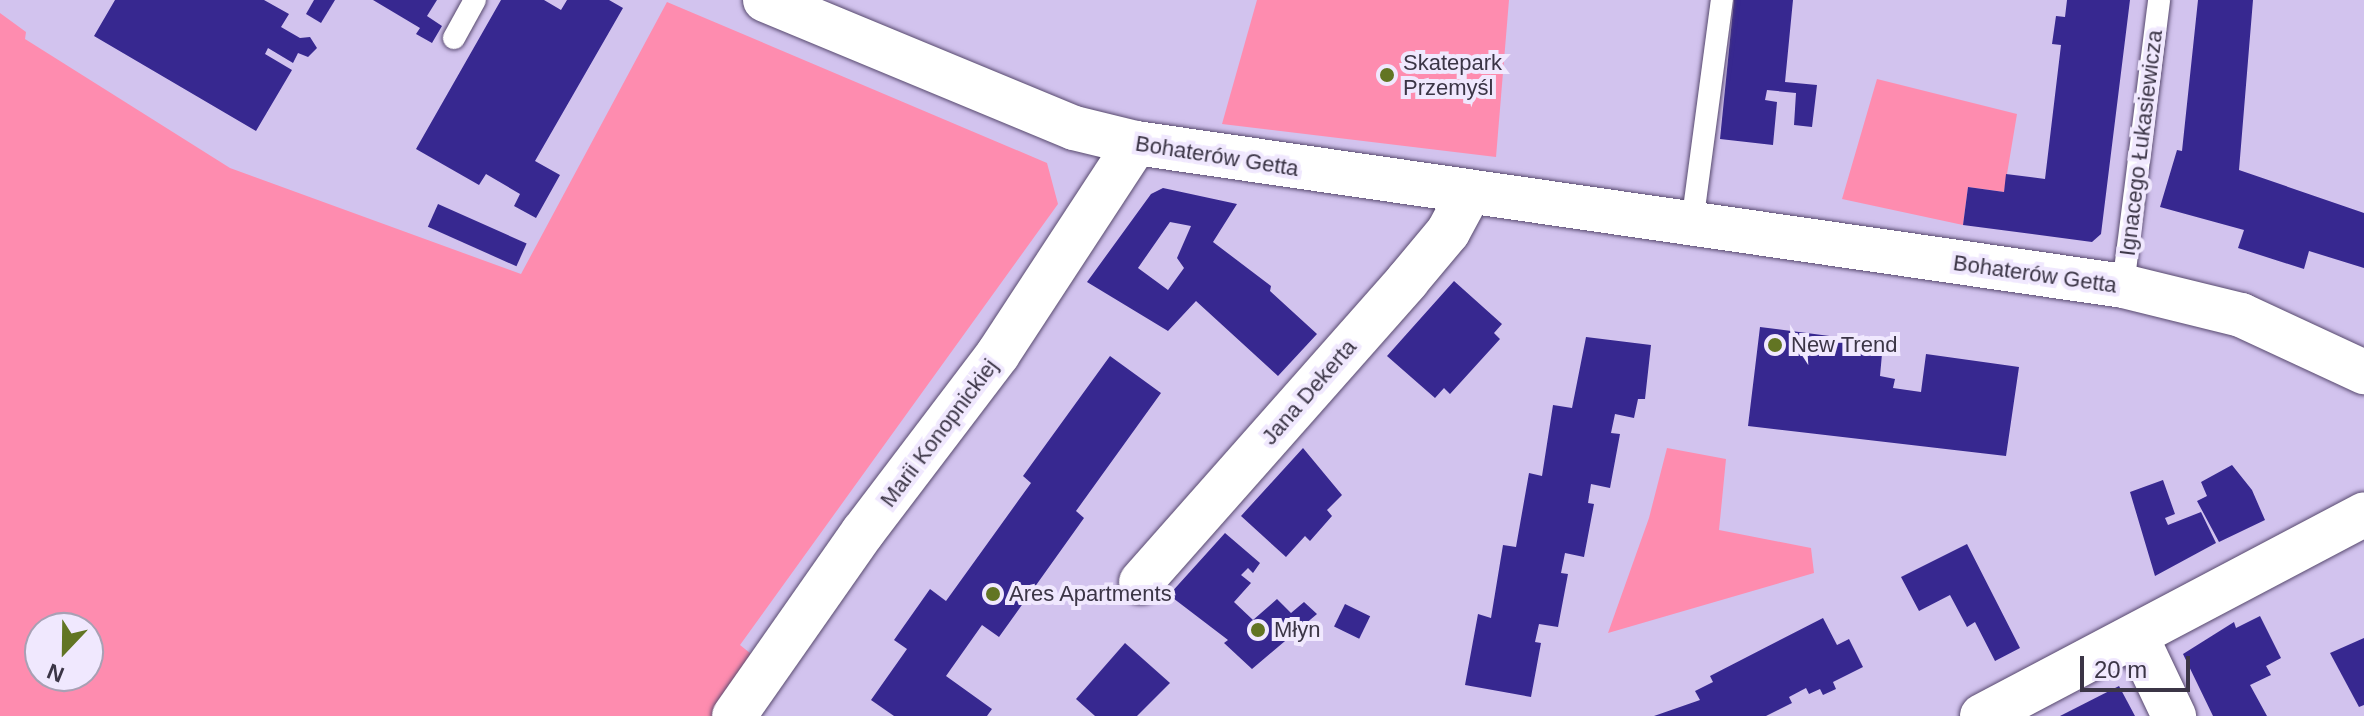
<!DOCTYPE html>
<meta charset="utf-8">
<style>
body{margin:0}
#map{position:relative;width:2364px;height:716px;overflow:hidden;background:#d2c3ee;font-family:Helvetica,sans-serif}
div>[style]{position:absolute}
.green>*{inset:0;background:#fe8caf}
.building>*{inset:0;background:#372890;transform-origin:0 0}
.roads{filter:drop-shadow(0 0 2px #57496e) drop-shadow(0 0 2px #57496e)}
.service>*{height:22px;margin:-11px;padding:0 11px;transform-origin:11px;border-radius:11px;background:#fff}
.minor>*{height:44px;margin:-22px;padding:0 22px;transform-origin:22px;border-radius:22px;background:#fff}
.secondary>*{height:44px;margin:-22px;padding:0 22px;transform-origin:22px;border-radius:22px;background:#fff}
.dots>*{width:22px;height:22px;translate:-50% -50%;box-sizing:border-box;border:4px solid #f0e8fe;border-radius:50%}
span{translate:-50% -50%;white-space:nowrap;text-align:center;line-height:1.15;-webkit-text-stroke:8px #f0e8fe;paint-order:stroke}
.poi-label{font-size:22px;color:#3b3546}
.left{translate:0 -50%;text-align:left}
.street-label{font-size:22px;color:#3b3546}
.north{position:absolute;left:24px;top:612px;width:80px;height:80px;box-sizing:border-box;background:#f0e8fe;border:2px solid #a8a0b4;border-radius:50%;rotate:202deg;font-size:22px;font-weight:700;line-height:32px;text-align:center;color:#3b3546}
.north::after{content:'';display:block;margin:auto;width:28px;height:36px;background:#627523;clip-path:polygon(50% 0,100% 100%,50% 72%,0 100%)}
.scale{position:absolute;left:2080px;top:656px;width:110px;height:36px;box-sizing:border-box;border:4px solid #3b3546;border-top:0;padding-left:10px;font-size:24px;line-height:28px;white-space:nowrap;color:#3b3546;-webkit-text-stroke:6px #f0e8fe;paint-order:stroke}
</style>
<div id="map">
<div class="green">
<i style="clip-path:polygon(1257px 0,1509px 0,1496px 157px,1222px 124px)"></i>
<i style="clip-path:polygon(evenodd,667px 2px,1047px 163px,1058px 204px,740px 645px,755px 657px,713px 716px,0 716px,0 13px,26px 32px,25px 39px,230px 168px,521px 274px,667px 2px,40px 628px,88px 628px,88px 676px,40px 676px,40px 628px)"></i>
<i style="clip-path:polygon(1877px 79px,2017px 114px,2004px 192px,1968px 187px,1963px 225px,1842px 199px)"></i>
<i style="clip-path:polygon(1667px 448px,1726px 459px,1719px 530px,1811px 548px,1814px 573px,1608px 633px,1649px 518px)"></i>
</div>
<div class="building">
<i style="clip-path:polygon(115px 0,264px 0,289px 14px,281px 27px,300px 38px,310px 37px,317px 48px,308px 57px,298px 53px,293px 63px,268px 48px,265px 54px,292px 70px,256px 131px,94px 36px)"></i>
<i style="clip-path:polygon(314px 0,335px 0,321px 23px,306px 14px)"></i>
<i style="clip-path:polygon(373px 0,437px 0,427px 16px,442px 26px,432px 43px,416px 34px,420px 28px)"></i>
<i style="clip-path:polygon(501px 0,544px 0,561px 10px,567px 0,609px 0,623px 8px,535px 161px,560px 175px,536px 218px,514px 206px,520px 194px,486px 174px,479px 185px,416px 149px)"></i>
<i style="clip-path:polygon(1734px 0,1793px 0,1785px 82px,1817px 85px,1812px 127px,1794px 125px,1796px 93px,1767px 90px,1765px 100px,1777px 102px,1773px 145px,1720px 139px)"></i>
<i style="clip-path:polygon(2067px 0,2130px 0,2101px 234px,2092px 242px,1963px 225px,1968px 187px,2004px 192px,2006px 174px,2045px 179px,2061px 45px,2052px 44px,2056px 16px,2065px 17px)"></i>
<i style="clip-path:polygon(2198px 0,2253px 0,2239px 170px,2364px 213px,2364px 268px,2309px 251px,2304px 269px,2238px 248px,2244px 230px,2160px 207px,2177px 150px,2182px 151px)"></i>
<i style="clip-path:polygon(evenodd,1163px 188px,1237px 204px,1213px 242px,1271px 286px,1270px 291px,1317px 334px,1278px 376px,1196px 301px,1168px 331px,1087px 282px,1151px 194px,1163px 188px,1170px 222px,1191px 226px,1177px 258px,1184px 268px,1168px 290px,1138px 268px,1170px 222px)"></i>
<i style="left:438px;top:204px;width:97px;height:25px;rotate:24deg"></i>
<i style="clip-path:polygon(1454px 281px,1502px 324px,1494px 333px,1500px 339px,1450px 394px,1444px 388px,1435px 398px,1387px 356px)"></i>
<i style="clip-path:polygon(1760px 327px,1883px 343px,1880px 376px,1895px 379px,1893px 388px,1921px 392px,1926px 354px,2019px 367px,2006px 456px,1748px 426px)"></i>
<i style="clip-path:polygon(1586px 337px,1651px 345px,1645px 399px,1638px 399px,1634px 418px,1615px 414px,1611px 433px,1620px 434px,1610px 488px,1591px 484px,1588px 503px,1594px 504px,1584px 557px,1565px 553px,1561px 573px,1568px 574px,1558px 627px,1539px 624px,1535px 642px,1541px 643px,1531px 697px,1465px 685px,1478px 614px,1491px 618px,1503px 545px,1516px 547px,1529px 473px,1542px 476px,1553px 405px,1572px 408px)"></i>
<i style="clip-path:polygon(1110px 356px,1161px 393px,1076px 511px,1084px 518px,999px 637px,982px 625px,946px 676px,992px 709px,987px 716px,894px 716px,871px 700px,907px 649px,894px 640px,930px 589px,946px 601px,1031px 483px,1023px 476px)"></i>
<i style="clip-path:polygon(1303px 448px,1342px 495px,1327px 510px,1332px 516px,1310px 541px,1305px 536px,1286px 557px,1241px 516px)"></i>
<i style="clip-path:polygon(2232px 465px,2252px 490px,2265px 520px,2219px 542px,2197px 501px,2207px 496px,2201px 482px)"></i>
<i style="clip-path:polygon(2163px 480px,2175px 514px,2165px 518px,2168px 525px,2201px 512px,2216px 543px,2155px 576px,2130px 492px)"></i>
<i style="clip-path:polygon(1225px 533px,1260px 563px,1253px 573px,1248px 568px,1241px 575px,1251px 583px,1234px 602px,1253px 620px,1277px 599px,1291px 613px,1304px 602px,1317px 614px,1252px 669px,1224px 643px,1228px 640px,1169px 595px)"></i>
<i style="clip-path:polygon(1967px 544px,2020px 648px,1995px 661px,1975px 622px,1967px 627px,1950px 595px,1919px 611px,1901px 577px)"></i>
<i style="left:1345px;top:604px;width:28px;height:25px;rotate:26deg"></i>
<i style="clip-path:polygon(2260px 616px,2281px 658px,2266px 666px,2271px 675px,2250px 685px,2267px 716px,2213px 716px,2183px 654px,2234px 622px,2236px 628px)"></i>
<i style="clip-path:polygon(1823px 618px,1837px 645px,1849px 639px,1863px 667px,1833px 682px,1836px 689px,1823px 695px,1820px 689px,1809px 694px,1806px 688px,1789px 697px,1792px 703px,1766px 716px,1654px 716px,1700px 700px,1695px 691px,1713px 682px,1710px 676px)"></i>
<i style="clip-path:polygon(2364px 638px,2364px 705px,2359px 707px,2330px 653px)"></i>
<i style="clip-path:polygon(1125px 643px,1170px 683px,1137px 716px,1095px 716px,1076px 699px)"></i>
<i style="clip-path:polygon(2119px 686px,2135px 716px,2060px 716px)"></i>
</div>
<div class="roads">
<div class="service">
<i style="left:454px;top:38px;width:43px;rotate:-61.1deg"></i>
<i style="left:1692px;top:224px;width:226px;rotate:-82.4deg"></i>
<i style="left:2123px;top:286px;width:288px;rotate:-82.8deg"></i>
</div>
<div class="minor">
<i style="left:1141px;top:582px;width:402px;rotate:-48.5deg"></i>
<i style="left:1407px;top:281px;width:64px;rotate:-50.1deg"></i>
<i style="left:1448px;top:232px;width:42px;rotate:-61.6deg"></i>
<i style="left:2136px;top:636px;width:89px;rotate:64.6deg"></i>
<i style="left:734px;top:716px;width:225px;rotate:-55deg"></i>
<i style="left:863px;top:532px;width:223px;rotate:-52.8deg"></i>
<i style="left:998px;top:354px;width:252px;rotate:-56.8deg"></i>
<i style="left:1982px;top:716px;width:432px;rotate:-27.8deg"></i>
</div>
<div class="secondary">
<i style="left:765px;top:0;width:334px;rotate:22.5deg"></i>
<i style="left:1074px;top:128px;width:64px;rotate:13.6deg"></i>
<i style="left:1136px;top:143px;width:997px;rotate:8.24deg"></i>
<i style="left:2123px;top:286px;width:122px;rotate:13.8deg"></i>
<i style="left:2241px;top:315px;width:136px;rotate:24.9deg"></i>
</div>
</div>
<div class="dots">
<i style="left:1387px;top:75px;background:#627523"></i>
<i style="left:1775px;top:345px;background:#627523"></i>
<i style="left:993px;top:594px;background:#627523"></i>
<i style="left:1258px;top:630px;background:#627523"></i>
</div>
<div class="poi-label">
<span class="left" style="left:1403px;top:75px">Skatepark<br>Przemyśl</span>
<span class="left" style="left:1791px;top:345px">New Trend</span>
<span class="left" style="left:1009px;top:594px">Ares Apartments</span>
<span class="left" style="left:1274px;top:630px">Młyn</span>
</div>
<div class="street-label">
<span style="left:2141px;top:143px;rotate:-83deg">Ignacego Łukasiewicza</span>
<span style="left:1217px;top:156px;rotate:9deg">Bohaterów Getta</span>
<span style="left:2035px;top:274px;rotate:8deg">Bohaterów Getta</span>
<span style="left:1309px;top:392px;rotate:-49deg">Jana Dekerta</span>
<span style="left:939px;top:433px;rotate:-53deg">Marii Konopnickiej</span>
</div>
<div class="north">N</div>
<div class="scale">20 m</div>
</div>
